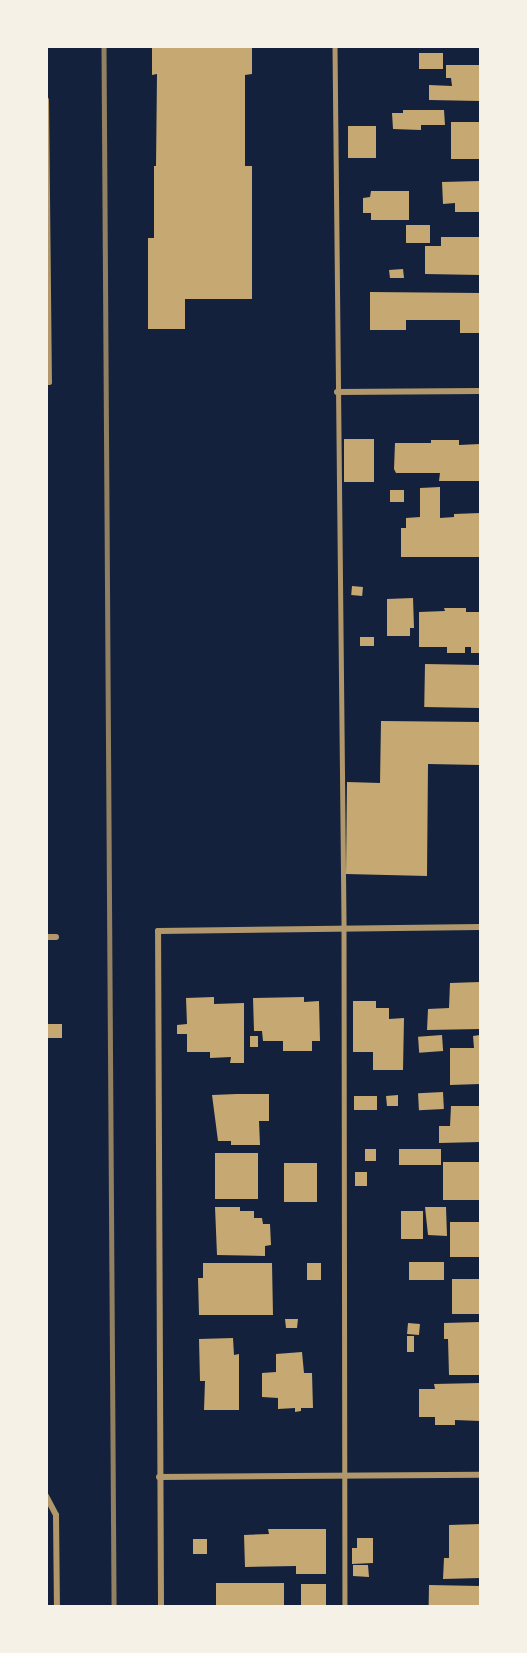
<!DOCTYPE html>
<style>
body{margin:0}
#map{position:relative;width:527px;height:1653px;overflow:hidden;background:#14213d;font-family:Karla,sans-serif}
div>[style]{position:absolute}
.building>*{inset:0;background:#c6a872;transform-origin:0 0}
.service>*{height:4.5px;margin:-2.25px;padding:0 2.25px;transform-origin:2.25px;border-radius:2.25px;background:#b1986c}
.minor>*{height:6px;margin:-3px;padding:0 3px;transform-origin:3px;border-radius:3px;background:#b1986c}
.rail>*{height:4.5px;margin:-2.25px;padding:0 2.25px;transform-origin:2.25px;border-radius:2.25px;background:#918062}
span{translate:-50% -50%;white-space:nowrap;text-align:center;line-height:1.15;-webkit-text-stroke:6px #f6f1e7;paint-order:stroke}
.frame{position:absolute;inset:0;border:48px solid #f6f1e7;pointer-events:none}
</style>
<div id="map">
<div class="building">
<i style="clip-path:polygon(152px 46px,252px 46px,252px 74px,245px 75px,245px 166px,252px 166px,252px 299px,185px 299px,185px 329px,148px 329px,148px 238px,154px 238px,154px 166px,156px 166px,157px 74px,152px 75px)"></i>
<i style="left:419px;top:53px;width:24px;height:16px"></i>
<i style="clip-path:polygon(446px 65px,480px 65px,480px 101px,429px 100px,429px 85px,452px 86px,451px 78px,446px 78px)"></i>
<i style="clip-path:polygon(403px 110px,444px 110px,445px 125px,421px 125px,421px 130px,393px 129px,392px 113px,403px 113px)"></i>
<i style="left:451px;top:122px;width:29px;height:37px"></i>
<i style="left:348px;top:126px;width:28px;height:32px"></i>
<i style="clip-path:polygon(480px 181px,480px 212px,455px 212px,455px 203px,443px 204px,442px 182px)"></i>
<i style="clip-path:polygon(371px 191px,409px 191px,409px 220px,371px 220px,371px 213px,363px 213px,363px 198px,370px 197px)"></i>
<i style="left:406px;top:225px;width:24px;height:18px"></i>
<i style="clip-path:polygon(441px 237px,480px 237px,480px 275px,425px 274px,425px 246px,441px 246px)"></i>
<i style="clip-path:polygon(403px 269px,404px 278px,390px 278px,389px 270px)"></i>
<i style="clip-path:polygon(370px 292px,480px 293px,480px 333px,460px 333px,460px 320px,406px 320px,406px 330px,370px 330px)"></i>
<i style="left:374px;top:439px;width:43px;height:30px;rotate:90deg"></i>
<i style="clip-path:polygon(431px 440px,459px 440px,459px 445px,480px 444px,480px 481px,439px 481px,440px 473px,396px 473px,394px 469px,395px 443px,431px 443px)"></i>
<i style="clip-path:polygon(440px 487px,440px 518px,454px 517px,454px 514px,480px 513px,480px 557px,401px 557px,401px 528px,406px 528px,406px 518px,420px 517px,420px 488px)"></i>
<i style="left:390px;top:490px;width:14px;height:12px"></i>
<i style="left:352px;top:586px;width:11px;height:9px;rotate:5deg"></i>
<i style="clip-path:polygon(413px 598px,414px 628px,410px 628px,410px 636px,387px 636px,387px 599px)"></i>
<i style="clip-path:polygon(444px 608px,466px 608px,466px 612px,480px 612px,480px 653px,471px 653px,471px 647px,465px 647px,465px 653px,447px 653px,447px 647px,419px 647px,419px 612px,445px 611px)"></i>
<i style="left:360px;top:637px;width:14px;height:9px"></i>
<i style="left:425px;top:664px;width:55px;height:43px;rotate:1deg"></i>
<i style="clip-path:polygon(381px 721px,480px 722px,480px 765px,428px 764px,427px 876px,346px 874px,347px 782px,380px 783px)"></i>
<i style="clip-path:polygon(480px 982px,480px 1029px,427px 1030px,428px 1009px,449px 1008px,450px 983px)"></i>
<i style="clip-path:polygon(214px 997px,214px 1004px,244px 1003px,244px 1063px,230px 1063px,231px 1057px,210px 1058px,210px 1052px,187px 1052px,187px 1034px,177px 1034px,177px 1025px,187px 1024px,186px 998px)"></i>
<i style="clip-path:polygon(304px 997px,304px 1002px,319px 1001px,320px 1041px,312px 1041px,312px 1051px,283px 1051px,283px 1041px,263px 1041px,262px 1031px,254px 1031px,253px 998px)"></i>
<i style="clip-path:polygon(353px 1001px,376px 1001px,376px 1008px,389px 1008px,389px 1019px,404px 1018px,403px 1070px,373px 1070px,373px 1052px,353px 1052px)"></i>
<i style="left:46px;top:1024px;width:16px;height:14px"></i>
<i style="left:442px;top:1035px;width:16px;height:24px;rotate:86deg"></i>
<i style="clip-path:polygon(480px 1035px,480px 1084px,450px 1085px,450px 1048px,474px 1048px,473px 1036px)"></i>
<i style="left:250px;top:1036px;width:8px;height:11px"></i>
<i style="left:443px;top:1092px;width:17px;height:25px;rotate:87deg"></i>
<i style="clip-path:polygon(237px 1094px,269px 1094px,269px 1121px,259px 1121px,260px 1145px,231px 1145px,231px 1141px,218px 1141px,212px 1095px)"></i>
<i style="clip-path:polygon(398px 1095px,398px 1106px,387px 1106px,386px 1096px)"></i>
<i style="left:377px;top:1096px;width:14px;height:23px;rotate:90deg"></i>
<i style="clip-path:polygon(451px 1106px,480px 1106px,480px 1142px,439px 1143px,439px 1126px,450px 1126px)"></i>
<i style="left:365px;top:1149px;width:11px;height:12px"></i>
<i style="left:441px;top:1149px;width:16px;height:42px;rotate:90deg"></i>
<i style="left:215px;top:1153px;width:43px;height:46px"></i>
<i style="left:480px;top:1162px;width:38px;height:37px;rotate:90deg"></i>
<i style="left:284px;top:1163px;width:33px;height:39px"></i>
<i style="left:355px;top:1172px;width:12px;height:14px"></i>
<i style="clip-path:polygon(215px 1207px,240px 1207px,240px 1211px,254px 1211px,254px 1218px,262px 1218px,263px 1224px,270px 1224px,271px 1245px,265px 1246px,265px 1256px,217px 1255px)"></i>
<i style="clip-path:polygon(425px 1207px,446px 1207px,447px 1236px,428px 1235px)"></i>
<i style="left:423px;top:1211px;width:28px;height:22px;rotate:90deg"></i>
<i style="left:450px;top:1222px;width:30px;height:35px"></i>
<i style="left:444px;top:1262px;width:18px;height:35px;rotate:90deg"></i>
<i style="clip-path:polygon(203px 1263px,272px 1263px,273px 1315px,199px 1315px,198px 1278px,203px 1278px)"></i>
<i style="left:307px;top:1263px;width:14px;height:17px"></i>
<i style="left:452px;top:1279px;width:28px;height:35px"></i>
<i style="clip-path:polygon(285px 1319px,298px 1319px,297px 1328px,286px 1328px)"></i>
<i style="clip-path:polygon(480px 1322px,480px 1375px,449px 1375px,448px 1339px,444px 1339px,444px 1323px)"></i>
<i style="left:408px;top:1323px;width:12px;height:11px;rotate:5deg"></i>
<i style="left:407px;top:1336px;width:7px;height:16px"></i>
<i style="clip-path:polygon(233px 1338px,234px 1355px,239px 1354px,239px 1410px,204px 1410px,205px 1381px,200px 1381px,199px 1339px)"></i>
<i style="clip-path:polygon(302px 1352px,304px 1373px,312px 1373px,313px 1408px,301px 1408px,301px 1411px,295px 1412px,295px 1408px,278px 1409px,278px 1398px,262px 1397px,262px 1373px,276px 1372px,276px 1354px)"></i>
<i style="clip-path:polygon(480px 1383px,480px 1421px,455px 1420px,455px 1425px,435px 1425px,435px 1417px,419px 1417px,419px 1389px,435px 1389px,434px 1384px)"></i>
<i style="clip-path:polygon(480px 1524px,480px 1578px,443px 1579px,444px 1558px,449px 1558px,449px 1525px)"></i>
<i style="clip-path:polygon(268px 1529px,326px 1529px,326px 1574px,296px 1574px,296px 1566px,245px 1567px,244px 1535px,269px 1534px)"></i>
<i style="clip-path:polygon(357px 1538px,373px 1538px,373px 1563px,352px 1564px,352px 1548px,357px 1548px)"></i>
<i style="left:207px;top:1539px;width:15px;height:14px;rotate:90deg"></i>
<i style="clip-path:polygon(353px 1565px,368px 1565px,369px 1577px,353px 1576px)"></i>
<i style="left:284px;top:1583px;width:23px;height:68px;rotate:90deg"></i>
<i style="left:326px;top:1584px;width:22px;height:25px;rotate:90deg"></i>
<i style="left:429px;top:1585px;width:51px;height:21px;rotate:1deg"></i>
</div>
<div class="service">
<i style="left:335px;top:46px;width:880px;rotate:89.41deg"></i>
<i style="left:344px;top:926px;width:680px;rotate:89.92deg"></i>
</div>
<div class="minor">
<i style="left:46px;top:100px;width:282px;rotate:89.4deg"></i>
<i style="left:49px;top:382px;width:3px;rotate:180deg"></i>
<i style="left:337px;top:392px;width:143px;rotate:-0.4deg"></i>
<i style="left:46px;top:937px;width:10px"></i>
<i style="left:159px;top:1477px;width:321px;rotate:-0.4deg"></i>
<i style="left:46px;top:1496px;width:21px;rotate:62deg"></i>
<i style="left:56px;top:1515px;width:91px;rotate:89.4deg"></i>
<i style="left:161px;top:1606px;width:675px;rotate:-90.25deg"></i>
<i style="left:158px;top:931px;width:322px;rotate:-0.7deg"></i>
</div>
<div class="rail">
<i style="left:104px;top:46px;width:1560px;rotate:89.63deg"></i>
</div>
<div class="frame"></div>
</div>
